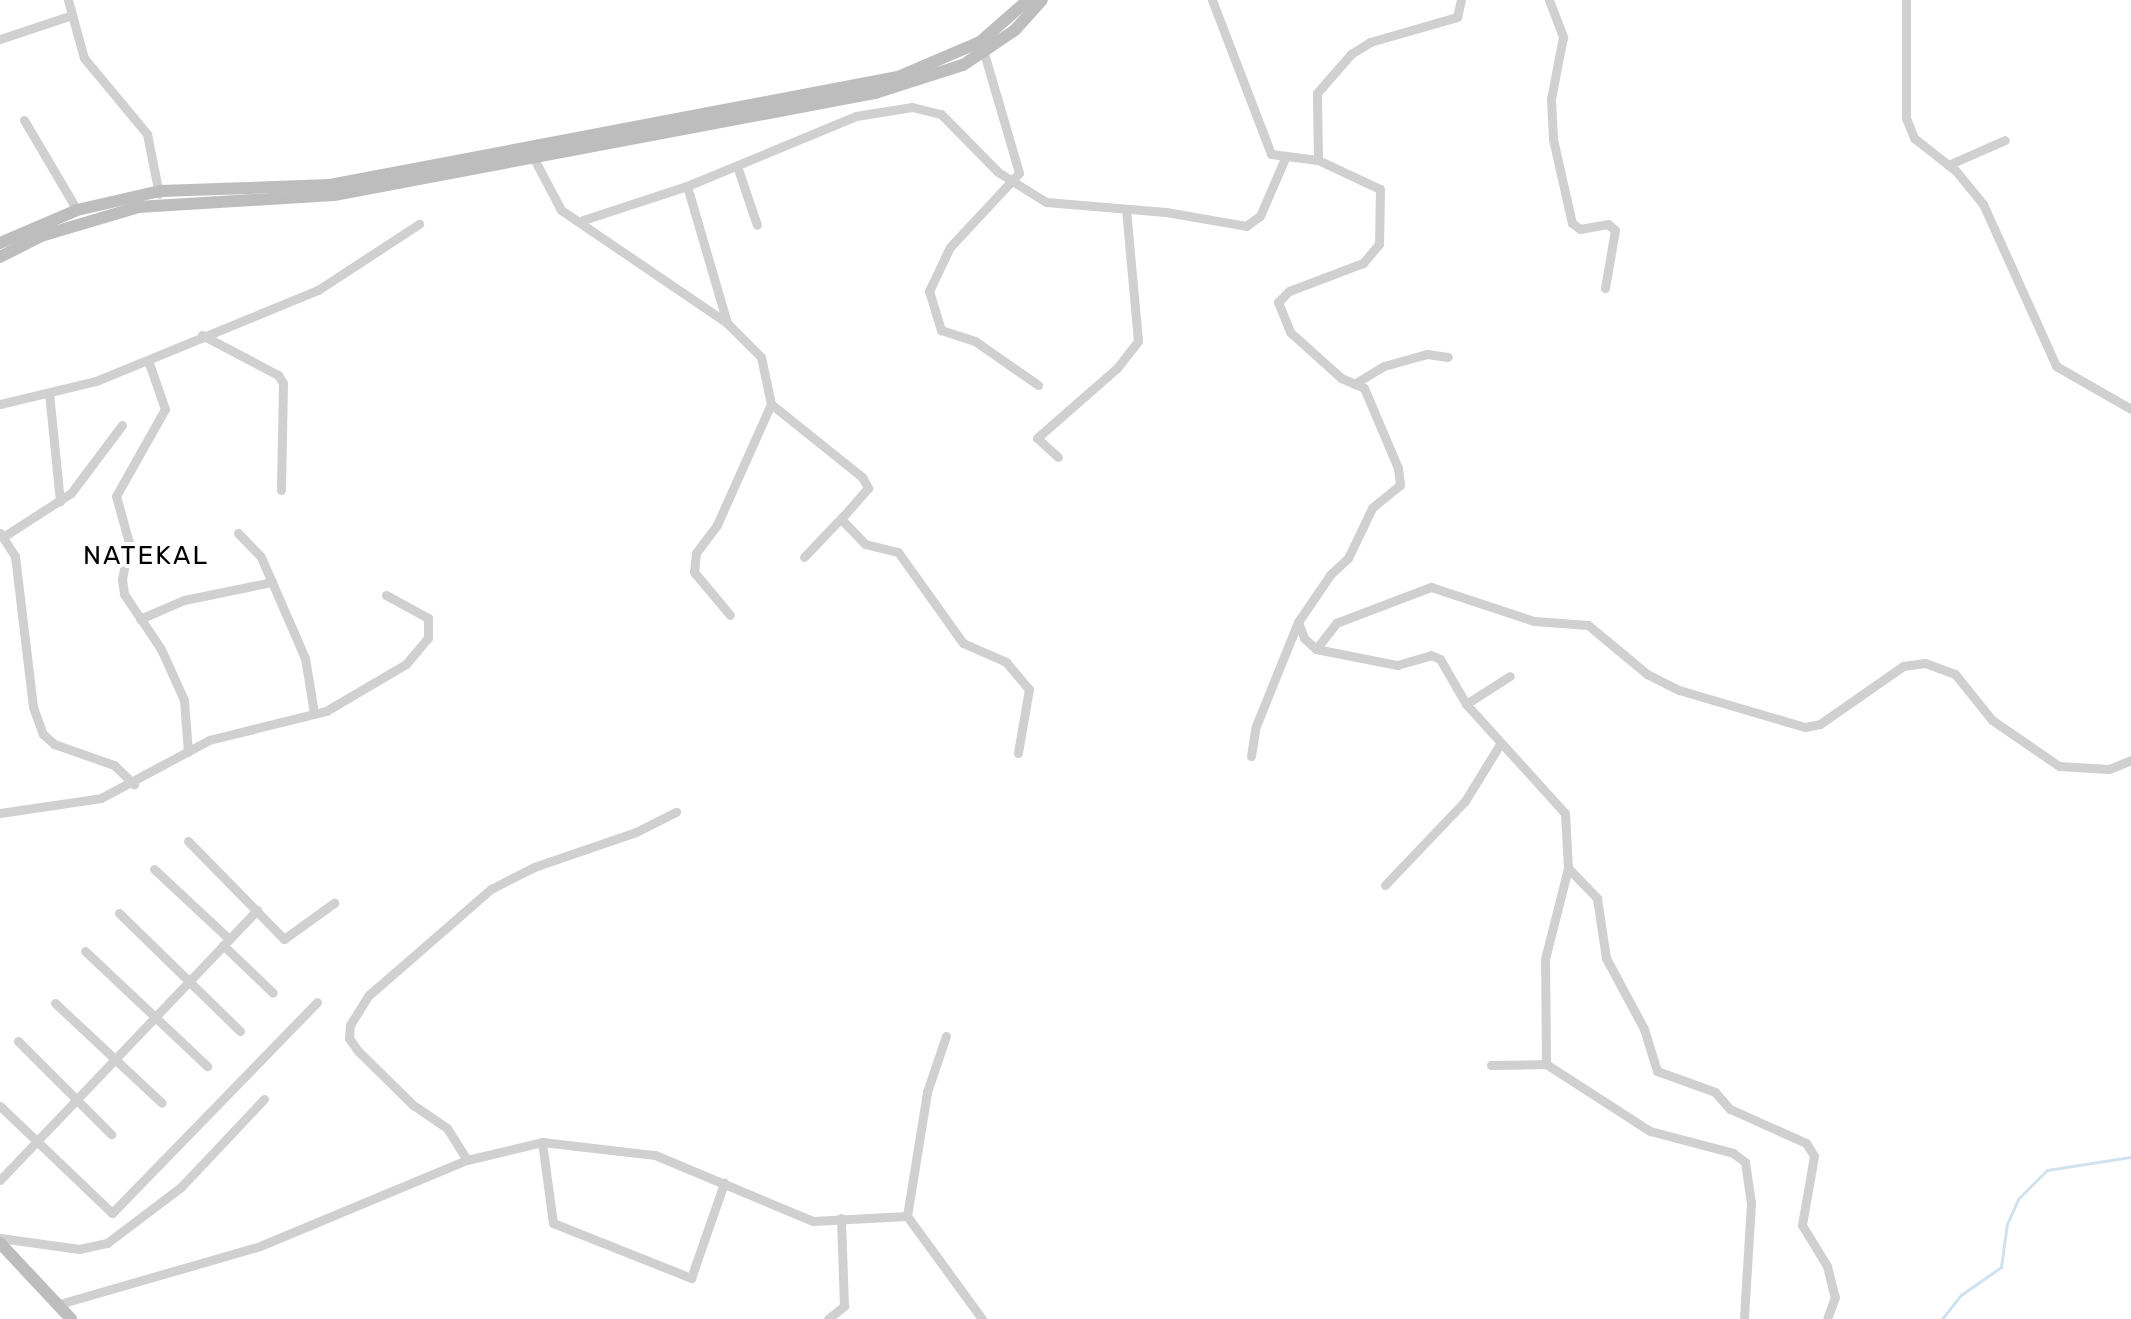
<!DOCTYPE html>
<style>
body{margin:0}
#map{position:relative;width:2131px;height:1319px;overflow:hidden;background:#fff;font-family:Rubik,sans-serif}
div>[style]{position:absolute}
.stream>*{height:3px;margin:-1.5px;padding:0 1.5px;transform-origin:1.5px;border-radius:1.5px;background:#cfe2ee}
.minor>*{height:9px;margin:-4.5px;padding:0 4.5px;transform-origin:4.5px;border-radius:4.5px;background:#d0d0d0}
.secondary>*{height:12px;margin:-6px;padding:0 6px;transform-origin:6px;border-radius:6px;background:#bdbdbd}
span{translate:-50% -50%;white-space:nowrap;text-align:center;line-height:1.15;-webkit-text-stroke:8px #fff;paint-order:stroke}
.quarter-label{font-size:26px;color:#000;letter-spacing:2px}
</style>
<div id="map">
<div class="stream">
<i style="left:1942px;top:1319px;width:31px;rotate:-52deg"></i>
<i style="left:1961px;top:1295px;width:49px;rotate:-35deg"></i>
<i style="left:2001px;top:1267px;width:43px;rotate:-82.1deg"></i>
<i style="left:2007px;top:1224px;width:27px;rotate:-66deg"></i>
<i style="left:2018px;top:1199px;width:41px;rotate:-45deg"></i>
<i style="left:2047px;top:1170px;width:85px;rotate:-8.8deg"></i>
</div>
<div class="minor">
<i style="left:68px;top:0;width:60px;rotate:74.6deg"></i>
<i style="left:84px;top:58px;width:99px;rotate:50.3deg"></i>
<i style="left:147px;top:134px;width:61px;rotate:78.7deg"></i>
<i style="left:1212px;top:0;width:165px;rotate:69deg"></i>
<i style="left:1271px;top:154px;width:47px;rotate:7.3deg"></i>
<i style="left:1318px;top:160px;width:68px;rotate:25.1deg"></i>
<i style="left:1380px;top:189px;width:55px;rotate:91deg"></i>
<i style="left:1379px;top:244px;width:25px;rotate:130deg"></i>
<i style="left:1363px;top:263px;width:79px;rotate:159.3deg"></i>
<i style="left:1289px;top:291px;width:16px;rotate:135deg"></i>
<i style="left:1278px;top:302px;width:32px;rotate:68deg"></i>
<i style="left:1290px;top:332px;width:69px;rotate:42deg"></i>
<i style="left:1341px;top:378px;width:25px;rotate:23deg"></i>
<i style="left:1364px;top:388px;width:87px;rotate:67deg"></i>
<i style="left:1398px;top:468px;width:17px;rotate:83deg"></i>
<i style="left:1400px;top:485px;width:36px;rotate:141deg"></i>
<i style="left:1372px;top:508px;width:55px;rotate:115.6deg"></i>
<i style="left:1348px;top:558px;width:25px;rotate:137deg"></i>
<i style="left:1330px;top:575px;width:57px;rotate:124.2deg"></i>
<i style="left:1298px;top:622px;width:17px;rotate:69deg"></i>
<i style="left:1304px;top:638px;width:16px;rotate:43deg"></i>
<i style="left:1316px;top:649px;width:83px;rotate:11.2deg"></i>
<i style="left:1397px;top:665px;width:35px;rotate:-16deg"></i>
<i style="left:1431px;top:655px;width:10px;rotate:24deg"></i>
<i style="left:1440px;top:659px;width:52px;rotate:60deg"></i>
<i style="left:1466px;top:704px;width:147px;rotate:47.8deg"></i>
<i style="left:1565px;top:813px;width:55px;rotate:86.9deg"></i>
<i style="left:1568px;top:868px;width:42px;rotate:46deg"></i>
<i style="left:1597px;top:898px;width:61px;rotate:81.5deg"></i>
<i style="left:1606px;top:958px;width:81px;rotate:61.8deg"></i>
<i style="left:1644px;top:1029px;width:44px;rotate:72.8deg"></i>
<i style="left:1657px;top:1071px;width:62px;rotate:19.9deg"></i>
<i style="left:1715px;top:1092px;width:23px;rotate:49deg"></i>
<i style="left:1730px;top:1109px;width:83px;rotate:24.1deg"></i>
<i style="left:1806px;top:1143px;width:15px;rotate:58deg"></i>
<i style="left:1814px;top:1156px;width:70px;rotate:99.9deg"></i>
<i style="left:1802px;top:1225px;width:48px;rotate:58.6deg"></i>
<i style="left:1827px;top:1266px;width:32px;rotate:76deg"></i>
<i style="left:1835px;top:1297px;width:23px;rotate:110deg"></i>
<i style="left:1549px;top:0;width:40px;rotate:69deg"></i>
<i style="left:1563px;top:37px;width:63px;rotate:101deg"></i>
<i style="left:1551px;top:99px;width:40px;rotate:87.1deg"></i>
<i style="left:1553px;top:139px;width:86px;rotate:77.3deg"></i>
<i style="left:1572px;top:223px;width:10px;rotate:37deg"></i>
<i style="left:1580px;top:229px;width:28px;rotate:-10deg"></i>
<i style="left:1608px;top:224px;width:9px;rotate:41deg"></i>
<i style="left:1615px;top:230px;width:59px;rotate:99.8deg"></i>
<i style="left:1906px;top:0;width:118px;rotate:90deg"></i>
<i style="left:1906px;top:118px;width:22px;rotate:68deg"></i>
<i style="left:1914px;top:138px;width:53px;rotate:38.2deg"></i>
<i style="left:1956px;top:171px;width:43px;rotate:50.7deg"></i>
<i style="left:1983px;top:204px;width:178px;rotate:65.7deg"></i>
<i style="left:2056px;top:366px;width:86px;rotate:29.8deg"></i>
<i style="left:0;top:39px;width:76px;rotate:-18.4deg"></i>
<i style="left:984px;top:53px;width:125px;rotate:73.7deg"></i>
<i style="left:1019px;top:173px;width:101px;rotate:133deg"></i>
<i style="left:950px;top:247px;width:49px;rotate:115.5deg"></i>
<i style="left:929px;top:291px;width:41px;rotate:72.9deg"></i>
<i style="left:941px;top:330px;width:36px;rotate:18deg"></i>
<i style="left:975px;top:341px;width:77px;rotate:34.9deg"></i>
<i style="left:24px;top:120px;width:104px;rotate:59.5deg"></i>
<i style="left:531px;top:153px;width:64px;rotate:62.2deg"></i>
<i style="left:561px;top:210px;width:201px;rotate:34.2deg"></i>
<i style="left:727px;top:323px;width:48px;rotate:45deg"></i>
<i style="left:761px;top:357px;width:48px;rotate:78deg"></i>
<i style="left:771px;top:404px;width:133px;rotate:114.1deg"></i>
<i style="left:717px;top:525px;width:35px;rotate:127deg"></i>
<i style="left:696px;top:553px;width:19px;rotate:96deg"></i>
<i style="left:694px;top:572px;width:56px;rotate:50.1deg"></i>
<i style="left:1318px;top:160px;width:67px;rotate:-90.9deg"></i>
<i style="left:1317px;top:93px;width:52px;rotate:-48.9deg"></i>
<i style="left:1351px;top:54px;width:22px;rotate:-32deg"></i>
<i style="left:1370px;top:42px;width:91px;rotate:-16deg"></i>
<i style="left:1457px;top:17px;width:17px;rotate:-77deg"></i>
<i style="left:1948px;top:165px;width:62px;rotate:-23.7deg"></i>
<i style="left:737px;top:166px;width:62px;rotate:71.3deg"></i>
<i style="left:687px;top:186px;width:143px;rotate:73.7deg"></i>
<i style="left:583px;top:220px;width:109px;rotate:-18.1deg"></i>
<i style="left:687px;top:186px;width:183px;rotate:-22.5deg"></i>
<i style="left:856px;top:116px;width:57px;rotate:-9.1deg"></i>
<i style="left:912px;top:107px;width:30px;rotate:14deg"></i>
<i style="left:941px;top:114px;width:81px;rotate:45.5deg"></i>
<i style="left:998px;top:172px;width:57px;rotate:32deg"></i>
<i style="left:1046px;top:202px;width:120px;rotate:4.8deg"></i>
<i style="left:1166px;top:212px;width:81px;rotate:9.9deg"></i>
<i style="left:1246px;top:226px;width:17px;rotate:-36deg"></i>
<i style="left:1260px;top:216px;width:63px;rotate:-66.7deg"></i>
<i style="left:202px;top:335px;width:86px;rotate:27.8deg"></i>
<i style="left:278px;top:375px;width:9px;rotate:58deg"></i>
<i style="left:283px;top:383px;width:107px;rotate:91.1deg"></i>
<i style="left:148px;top:360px;width:52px;rotate:70.9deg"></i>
<i style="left:165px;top:409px;width:100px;rotate:119.4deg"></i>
<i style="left:116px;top:496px;width:49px;rotate:74.5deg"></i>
<i style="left:129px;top:543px;width:37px;rotate:101deg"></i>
<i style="left:122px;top:579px;width:15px;rotate:82deg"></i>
<i style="left:124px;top:594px;width:66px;rotate:56.1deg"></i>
<i style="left:161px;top:649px;width:56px;rotate:65.7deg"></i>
<i style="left:184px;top:700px;width:52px;rotate:85.6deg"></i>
<i style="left:1354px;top:384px;width:35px;rotate:-31deg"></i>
<i style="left:1384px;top:366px;width:45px;rotate:-15.6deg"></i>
<i style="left:1427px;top:354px;width:21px;rotate:8deg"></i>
<i style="left:49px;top:393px;width:109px;rotate:84.2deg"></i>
<i style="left:0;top:404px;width:99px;rotate:-13.5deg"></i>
<i style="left:96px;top:381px;width:240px;rotate:-22.3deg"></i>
<i style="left:318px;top:290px;width:121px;rotate:-33.2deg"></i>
<i style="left:771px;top:404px;width:117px;rotate:38.7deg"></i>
<i style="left:862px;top:477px;width:13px;rotate:61deg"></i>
<i style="left:868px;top:488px;width:41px;rotate:131.1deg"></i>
<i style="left:841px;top:519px;width:35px;rotate:46deg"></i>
<i style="left:865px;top:544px;width:34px;rotate:14deg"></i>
<i style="left:898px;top:552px;width:112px;rotate:54.5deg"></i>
<i style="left:963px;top:643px;width:47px;rotate:23.8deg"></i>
<i style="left:1006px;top:662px;width:35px;rotate:50deg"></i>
<i style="left:1029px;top:689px;width:65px;rotate:99.8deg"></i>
<i style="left:1058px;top:457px;width:28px;rotate:-138deg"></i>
<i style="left:1037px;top:438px;width:106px;rotate:-41.2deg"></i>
<i style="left:1117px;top:368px;width:34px;rotate:-52deg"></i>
<i style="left:1138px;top:341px;width:132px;rotate:-95.2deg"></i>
<i style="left:0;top:533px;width:27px;rotate:57deg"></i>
<i style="left:15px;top:556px;width:152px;rotate:83.2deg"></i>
<i style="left:33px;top:707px;width:29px;rotate:70deg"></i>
<i style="left:43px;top:734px;width:15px;rotate:42deg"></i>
<i style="left:54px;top:744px;width:64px;rotate:19.3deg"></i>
<i style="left:114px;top:765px;width:28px;rotate:44deg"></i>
<i style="left:238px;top:533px;width:33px;rotate:46deg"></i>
<i style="left:261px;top:557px;width:110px;rotate:66.5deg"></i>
<i style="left:305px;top:658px;width:56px;rotate:80.7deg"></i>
<i style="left:3px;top:537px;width:81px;rotate:-32.9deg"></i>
<i style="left:71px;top:493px;width:85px;rotate:-53.1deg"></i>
<i style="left:804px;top:557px;width:58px;rotate:-46.4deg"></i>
<i style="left:140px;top:619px;width:48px;rotate:-23.4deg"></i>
<i style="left:184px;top:600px;width:90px;rotate:-11.6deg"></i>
<i style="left:1316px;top:649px;width:33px;rotate:-52deg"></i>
<i style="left:1336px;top:623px;width:102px;rotate:-20.8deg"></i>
<i style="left:1431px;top:587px;width:108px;rotate:18.3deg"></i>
<i style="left:1534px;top:621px;width:54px;rotate:4.2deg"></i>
<i style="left:1588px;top:625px;width:77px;rotate:39.7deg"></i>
<i style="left:1647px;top:674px;width:36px;rotate:27deg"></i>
<i style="left:1679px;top:690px;width:131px;rotate:16.4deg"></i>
<i style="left:1805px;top:727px;width:15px;rotate:-11deg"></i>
<i style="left:1820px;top:724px;width:101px;rotate:-34.9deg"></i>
<i style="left:1903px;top:666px;width:22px;rotate:-8deg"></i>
<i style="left:1925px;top:663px;width:32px;rotate:20deg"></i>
<i style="left:1955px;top:674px;width:59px;rotate:51.2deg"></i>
<i style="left:1992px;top:720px;width:81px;rotate:34.5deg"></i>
<i style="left:2059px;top:766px;width:50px;rotate:3.4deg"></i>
<i style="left:2109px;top:769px;width:24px;rotate:-22deg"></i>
<i style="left:1466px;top:704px;width:52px;rotate:-32.5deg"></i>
<i style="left:1251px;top:756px;width:30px;rotate:-81deg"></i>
<i style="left:1256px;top:726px;width:112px;rotate:-68deg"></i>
<i style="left:0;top:813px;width:102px;rotate:-8.4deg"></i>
<i style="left:101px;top:798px;width:123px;rotate:-28.2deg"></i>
<i style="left:209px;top:740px;width:121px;rotate:-13.9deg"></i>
<i style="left:326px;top:711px;width:93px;rotate:-30.4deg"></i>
<i style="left:406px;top:664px;width:34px;rotate:-50deg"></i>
<i style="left:428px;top:638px;width:20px;rotate:-90deg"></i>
<i style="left:428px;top:618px;width:48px;rotate:-151.3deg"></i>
<i style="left:188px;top:841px;width:137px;rotate:45.6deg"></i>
<i style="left:284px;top:939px;width:62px;rotate:-35.8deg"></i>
<i style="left:154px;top:869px;width:103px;rotate:43deg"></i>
<i style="left:1385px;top:885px;width:116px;rotate:-46.4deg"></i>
<i style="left:1465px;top:801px;width:67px;rotate:-58.4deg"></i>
<i style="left:119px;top:913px;width:169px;rotate:44.3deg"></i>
<i style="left:223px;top:945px;width:69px;rotate:43.8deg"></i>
<i style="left:85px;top:951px;width:168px;rotate:43.3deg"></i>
<i style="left:55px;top:1003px;width:146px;rotate:43.1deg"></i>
<i style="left:18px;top:1041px;width:132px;rotate:45deg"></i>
<i style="left:1546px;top:1064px;width:105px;rotate:-90.5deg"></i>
<i style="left:1545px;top:959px;width:94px;rotate:-75.8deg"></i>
<i style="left:1491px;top:1065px;width:55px;rotate:-1deg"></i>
<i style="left:1546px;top:1064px;width:124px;rotate:32.8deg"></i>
<i style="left:1650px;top:1131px;width:86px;rotate:14.8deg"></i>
<i style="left:1733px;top:1153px;width:15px;rotate:37deg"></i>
<i style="left:1745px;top:1162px;width:41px;rotate:81.7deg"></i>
<i style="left:1751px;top:1203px;width:116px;rotate:93.5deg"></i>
<i style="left:0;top:1106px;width:155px;rotate:43.7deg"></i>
<i style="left:112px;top:1213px;width:294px;rotate:-45.8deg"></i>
<i style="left:542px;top:1142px;width:82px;rotate:82.3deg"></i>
<i style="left:553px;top:1223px;width:149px;rotate:21.7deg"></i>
<i style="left:691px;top:1278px;width:101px;rotate:-70.8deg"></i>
<i style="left:467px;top:1160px;width:38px;rotate:-122deg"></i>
<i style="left:447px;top:1128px;width:41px;rotate:-145.9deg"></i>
<i style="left:413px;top:1105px;width:77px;rotate:-135.5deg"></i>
<i style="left:358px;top:1051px;width:16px;rotate:-125deg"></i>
<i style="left:349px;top:1038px;width:13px;rotate:-86deg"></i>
<i style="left:350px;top:1025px;width:36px;rotate:-58deg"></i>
<i style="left:369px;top:995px;width:162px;rotate:-41deg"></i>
<i style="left:491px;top:889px;width:48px;rotate:-27.1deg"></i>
<i style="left:534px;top:867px;width:108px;rotate:-18.9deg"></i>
<i style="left:636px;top:832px;width:45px;rotate:-26.6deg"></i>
<i style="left:0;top:1180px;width:373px;rotate:-46.4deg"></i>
<i style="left:907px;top:1216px;width:126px;rotate:-80.8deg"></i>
<i style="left:927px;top:1092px;width:59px;rotate:-71.3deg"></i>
<i style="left:0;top:1238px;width:80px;rotate:7.9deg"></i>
<i style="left:79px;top:1249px;width:29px;rotate:-12deg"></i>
<i style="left:107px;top:1243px;width:93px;rotate:-37.1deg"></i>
<i style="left:181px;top:1187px;width:121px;rotate:-46.7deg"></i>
<i style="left:56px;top:1305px;width:212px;rotate:-16.1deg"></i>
<i style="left:260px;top:1246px;width:224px;rotate:-22.6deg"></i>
<i style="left:467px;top:1160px;width:77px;rotate:-13.5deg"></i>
<i style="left:542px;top:1142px;width:114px;rotate:6.6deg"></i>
<i style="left:655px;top:1155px;width:171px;rotate:22.7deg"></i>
<i style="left:813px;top:1221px;width:94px;rotate:-3deg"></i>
<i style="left:907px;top:1216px;width:127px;rotate:53.9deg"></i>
<i style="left:828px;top:1319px;width:21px;rotate:-39deg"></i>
<i style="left:844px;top:1306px;width:88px;rotate:-92deg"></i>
</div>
<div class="secondary">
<i style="left:0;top:243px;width:84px;rotate:-23.2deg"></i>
<i style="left:77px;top:210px;width:85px;rotate:-12.9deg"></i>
<i style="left:160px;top:191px;width:170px;rotate:-2deg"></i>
<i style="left:330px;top:185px;width:578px;rotate:-10.77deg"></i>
<i style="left:898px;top:77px;width:89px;rotate:-23.1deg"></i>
<i style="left:980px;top:42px;width:64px;rotate:-41.2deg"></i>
<i style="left:0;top:257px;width:46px;rotate:-27.1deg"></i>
<i style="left:41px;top:236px;width:101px;rotate:-16.6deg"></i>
<i style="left:138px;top:207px;width:196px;rotate:-3.5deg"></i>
<i style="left:334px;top:195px;width:551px;rotate:-10.68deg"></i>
<i style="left:875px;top:93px;width:92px;rotate:-17.7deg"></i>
<i style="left:963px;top:65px;width:63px;rotate:-33.9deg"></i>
<i style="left:1015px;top:30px;width:40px;rotate:-48deg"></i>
<i style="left:0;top:1243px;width:104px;rotate:46.9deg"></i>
</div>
<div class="quarter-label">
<span style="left:146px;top:556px">NATEKAL</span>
</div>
</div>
